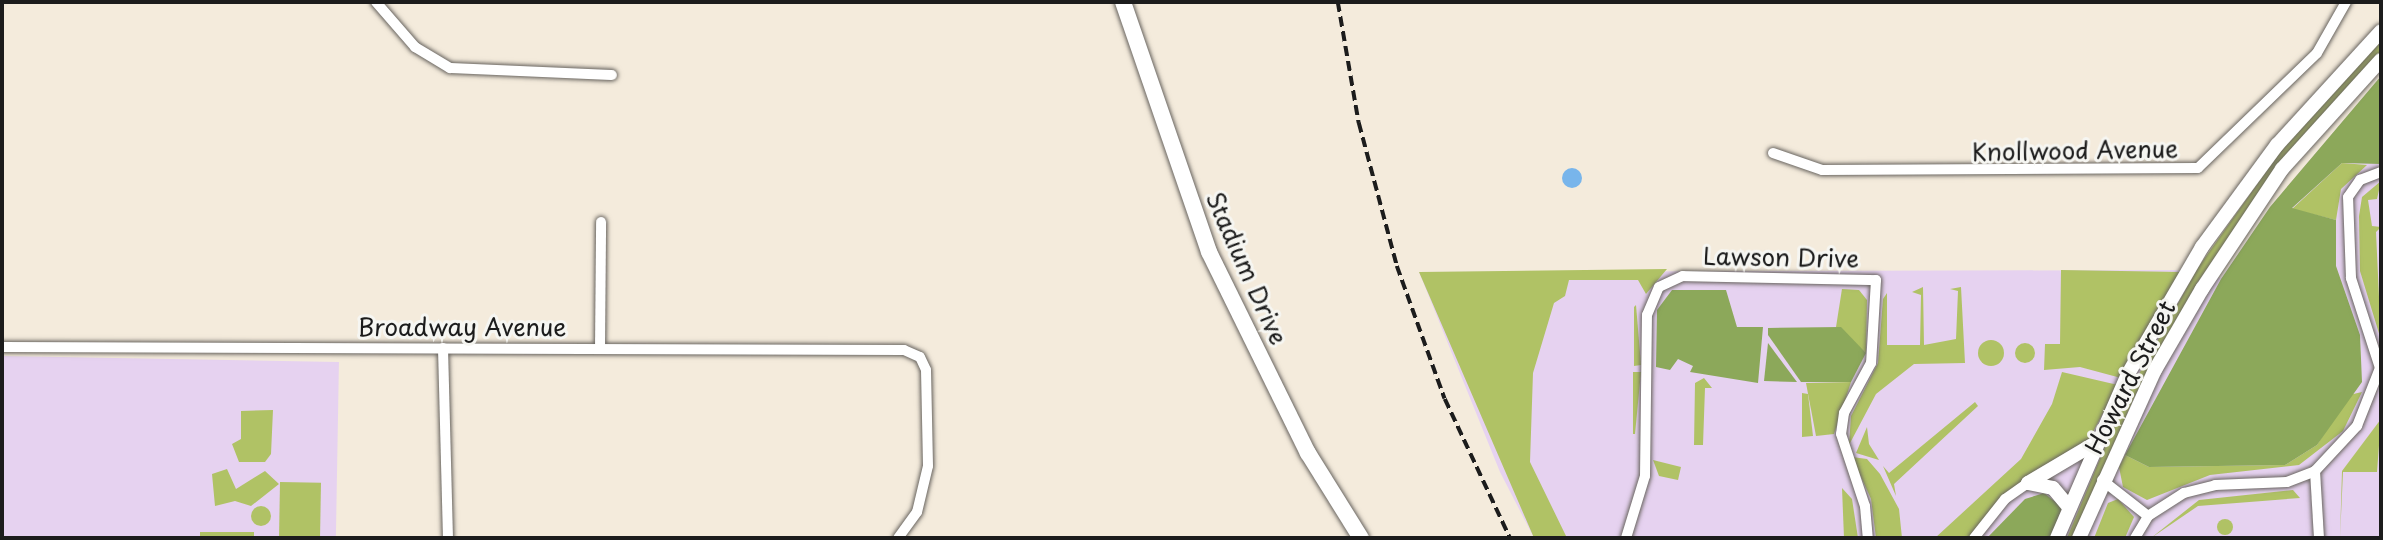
<!DOCTYPE html>
<style>
body{margin:0}
#map{position:relative;width:2383px;height:540px;overflow:hidden;background:#f4ebdc;font-family:"Playpen Sans",sans-serif}
div>[style]{position:absolute}
.built>*{inset:0;background:#e6d2f0;transform-origin:0 0}
.green>*{inset:0;background:#b0c265;transform-origin:0 0}
.round{border-radius:50%}
.forest>*{inset:0;background:#8ca85a}
.water>*{inset:0;background:#78b5eb}
.roads{filter:drop-shadow(0 0 2px #68645f) drop-shadow(0 0 2px #68645f)}
.street>*{height:10px;margin:-5px;padding:0 5px;transform-origin:5px;border-radius:5px;background:#fff}
.secondary>*{height:14px;margin:-7px;padding:0 7px;transform-origin:7px;border-radius:7px;background:#fff}
.primary>*{height:16px;margin:-8px;padding:0 8px;transform-origin:8px;border-radius:8px;background:#fff}
.rail>*{height:3.5px;margin-top:-1.75px;transform-origin:0;background:repeating-linear-gradient(90deg,#1c1c1c 0 10px,transparent 0 15px)}
span{translate:-50% -50%;white-space:nowrap;text-align:center;line-height:1.15;-webkit-text-stroke:6px #f6f6f2;paint-order:stroke}
.street-label{font-size:24px;color:#1c1c1c}
.frame{position:absolute;inset:0;border:4px solid #1c1c1c;pointer-events:none}
</style>
<div id="map">
<div class="built">
<i style="clip-path:polygon(2381px 76px,2381px 538px,1534px 538px,1500px 472px,1419px 272px,2174px 270px,2221px 278px,2270px 207px)"></i>
<i style="left:2px;top:356px;width:337px;height:182px;rotate:1deg"></i>
</div>
<div class="green">
<i style="clip-path:polygon(2381px 40px,2381px 51px,2259px 192px,2198px 282px,2134px 398px,2074px 538px,2067px 538px,2124px 401px,2197px 269px,2280px 152px)"></i>
<i style="clip-path:polygon(2342px 163px,2367px 165px,2341px 189px,2336px 220px,2292px 209px)"></i>
<i style="clip-path:polygon(2381px 181px,2377px 199px,2368px 200px,2372px 226px,2381px 227px,2376px 232px,2381px 340px,2360px 271px,2359px 216px,2362px 197px)"></i>
<i style="clip-path:polygon(1667px 269px,1646px 294px,1638px 280px,1569px 280px,1565px 296px,1554px 303px,1533px 373px,1530px 462px,1567px 538px,1534px 538px,1419px 272px)"></i>
<i style="clip-path:polygon(2061px 270px,2181px 272px,2121px 378px,2080px 367px,2044px 370px,2045px 344px,2060px 344px)"></i>
<i style="clip-path:polygon(1923px 287px,1924px 345px,1956px 339px,1958px 291px,1950px 289px,1961px 287px,1965px 363px,1914px 364px,1876px 394px,1849px 445px,1851px 416px,1878px 363px,1883px 299px,1887px 293px,1887px 345px,1920px 345px,1921px 295px,1912px 292px)"></i>
<i style="clip-path:polygon(1842px 289px,1859px 290px,1867px 300px,1866px 353px,1836px 327px)"></i>
<i style="clip-path:polygon(1636px 305px,1641px 365px,1634px 366px,1634px 307px)"></i>
<i class="round" style="left:1978px;top:340px;width:26px;height:26px"></i>
<i class="round" style="left:2015px;top:343px;width:20px;height:20px"></i>
<i style="clip-path:polygon(1633px 372px,1641px 372px,1635px 434px,1633px 434px)"></i>
<i style="clip-path:polygon(2062px 372px,2118px 385px,2084px 449px,2030px 477px,1970px 538px,1935px 538px,2021px 459px,2052px 404px)"></i>
<i style="clip-path:polygon(1704px 378px,1712px 388px,1705px 388px,1703px 445px,1694px 445px,1695px 383px)"></i>
<i style="clip-path:polygon(1851px 382px,1834px 434px,1816px 436px,1806px 383px)"></i>
<i style="clip-path:polygon(2362px 392px,2343px 431px,2299px 465px,2210px 475px,2147px 500px,2123px 487px,2119px 467px,2125px 455px,2149px 467px,2285px 465px,2317px 445px,2349px 395px)"></i>
<i style="clip-path:polygon(1802px 393px,1808px 394px,1813px 436px,1802px 437px)"></i>
<i style="clip-path:polygon(1975px 402px,1978px 406px,1894px 484px,1896px 496px,1883px 466px,1889px 473px)"></i>
<i style="clip-path:polygon(273px 410px,271px 454px,265px 462px,239px 462px,232px 444px,241px 439px,241px 411px)"></i>
<i style="clip-path:polygon(2381px 419px,2377px 472px,2343px 472px,2340px 538px,2342px 471px)"></i>
<i style="clip-path:polygon(1867px 427px,1869px 444px,1879px 460px,1856px 453px)"></i>
<i style="clip-path:polygon(1852px 457px,1867px 459px,1880px 474px,1899px 509px,1902px 538px,1876px 538px,1871px 499px)"></i>
<i style="clip-path:polygon(1653px 460px,1681px 467px,1678px 480px,1659px 476px)"></i>
<i style="clip-path:polygon(227px 469px,236px 489px,265px 471px,279px 484px,251px 506px,235px 501px,215px 506px,212px 474px)"></i>
<i style="left:280px;top:482px;width:41px;height:56px;rotate:1deg"></i>
<i style="clip-path:polygon(1842px 488px,1852px 499px,1858px 538px,1844px 538px)"></i>
<i style="clip-path:polygon(2293px 490px,2300px 498px,2198px 506px,2151px 538px,2199px 500px)"></i>
<i style="clip-path:polygon(2118px 499px,2134px 517px,2125px 538px,2094px 538px,2108px 503px)"></i>
<i class="round" style="left:251px;top:506px;width:20px;height:20px"></i>
<i class="round" style="left:2217px;top:519px;width:16px;height:16px"></i>
<i style="left:200px;top:532px;width:54px;height:6px"></i>
</div>
<div class="forest">
<i style="clip-path:polygon(2381px 76px,2381px 164px,2342px 163px,2292px 208px,2336px 220px,2336px 266px,2360px 335px,2362px 382px,2317px 445px,2285px 465px,2149px 467px,2125px 455px,2221px 279px,2270px 207px)"></i>
<i style="clip-path:polygon(1672px 290px,1726px 290px,1737px 327px,1763px 327px,1758px 383px,1690px 372px,1693px 366px,1678px 359px,1670px 370px,1656px 367px,1657px 310px)"></i>
<i style="clip-path:polygon(1841px 327px,1866px 353px,1851px 382px,1801px 382px,1768px 335px,1768px 328px)"></i>
<i style="clip-path:polygon(1768px 343px,1797px 382px,1764px 381px)"></i>
<i style="clip-path:polygon(2044px 493px,2062px 507px,2052px 538px,1987px 538px,2025px 499px)"></i>
</div>
<div class="water">
<i class="round" style="left:1562px;top:168px;width:20px;height:20px"></i>
</div>
<div class="roads">
<div class="street">
<i style="left:376px;top:2px;width:60px;rotate:49.1deg"></i>
<i style="left:415px;top:47px;width:41px;rotate:31deg"></i>
<i style="left:450px;top:68px;width:162px;rotate:2.5deg"></i>
<i style="left:1773px;top:153px;width:52px;rotate:19.1deg"></i>
<i style="left:1822px;top:170px;width:376px;rotate:-0.3deg"></i>
<i style="left:2198px;top:168px;width:165px;rotate:-44deg"></i>
<i style="left:2317px;top:53px;width:59px;rotate:-60.4deg"></i>
<i style="left:2px;top:347px;width:902px;rotate:0.19deg"></i>
<i style="left:904px;top:350px;width:17px;rotate:24deg"></i>
<i style="left:920px;top:357px;width:14px;rotate:65deg"></i>
<i style="left:926px;top:370px;width:96px;rotate:88.8deg"></i>
<i style="left:928px;top:466px;width:47px;rotate:103.4deg"></i>
<i style="left:917px;top:512px;width:32px;rotate:126deg"></i>
<i style="left:443px;top:348px;width:190px;rotate:88.5deg"></i>
<i style="left:600px;top:349px;width:127px;rotate:-89.5deg"></i>
<i style="left:2315px;top:471px;width:67px;rotate:86.6deg"></i>
<i style="left:2102px;top:480px;width:58px;rotate:38deg"></i>
<i style="left:1626px;top:538px;width:65px;rotate:-73deg"></i>
<i style="left:1645px;top:476px;width:161px;rotate:-89.3deg"></i>
<i style="left:1647px;top:315px;width:30px;rotate:-67deg"></i>
<i style="left:1659px;top:287px;width:26px;rotate:-25deg"></i>
<i style="left:1683px;top:276px;width:193px;rotate:1.2deg"></i>
<i style="left:1876px;top:280px;width:83px;rotate:93.4deg"></i>
<i style="left:1871px;top:363px;width:57px;rotate:118.4deg"></i>
<i style="left:1844px;top:413px;width:21px;rotate:98deg"></i>
<i style="left:1841px;top:434px;width:76px;rotate:71.6deg"></i>
<i style="left:1865px;top:506px;width:32px;rotate:85deg"></i>
<i style="left:1974px;top:538px;width:50px;rotate:-51.5deg"></i>
<i style="left:2005px;top:499px;width:28px;rotate:-35deg"></i>
<i style="left:2135px;top:538px;width:26px;rotate:-59deg"></i>
<i style="left:2148px;top:516px;width:43px;rotate:-32.6deg"></i>
<i style="left:2184px;top:493px;width:32px;rotate:-14deg"></i>
<i style="left:2215px;top:485px;width:72px;rotate:-2.4deg"></i>
<i style="left:2287px;top:482px;width:30px;rotate:-21deg"></i>
<i style="left:2315px;top:471px;width:62px;rotate:-47deg"></i>
<i style="left:2357px;top:426px;width:62px;rotate:-68.4deg"></i>
<i style="left:2380px;top:368px;width:95px;rotate:-107.9deg"></i>
<i style="left:2351px;top:278px;width:81px;rotate:-92.1deg"></i>
<i style="left:2348px;top:197px;width:21px;rotate:-55deg"></i>
<i style="left:2360px;top:180px;width:22px;rotate:-21deg"></i>
</div>
<div class="secondary">
<i style="left:2028px;top:483px;width:74px;rotate:-30.7deg"></i>
<i style="left:2028px;top:483px;width:25px;rotate:11deg"></i>
<i style="left:2053px;top:488px;width:26px;rotate:50deg"></i>
<i style="left:2057px;top:538px;width:179px;rotate:-66.6deg"></i>
<i style="left:2128px;top:374px;width:147px;rotate:-59.8deg"></i>
<i style="left:2202px;top:247px;width:127px;rotate:-53.7deg"></i>
<i style="left:2277px;top:145px;width:154px;rotate:-47.6deg"></i>
<i style="left:2079px;top:538px;width:184px;rotate:-65.7deg"></i>
<i style="left:2155px;top:370px;width:94px;rotate:-59.9deg"></i>
<i style="left:2202px;top:289px;width:144px;rotate:-56.3deg"></i>
<i style="left:2282px;top:169px;width:147px;rotate:-47.8deg"></i>
</div>
<div class="primary">
<i style="left:1123px;top:2px;width:264px;rotate:71deg"></i>
<i style="left:1209px;top:252px;width:224px;rotate:63.8deg"></i>
<i style="left:1308px;top:453px;width:100px;rotate:58.1deg"></i>
</div>
</div>
<div class="rail">
<i style="left:1338px;top:2px;width:123px;rotate:80.2deg"></i>
<i style="left:1359px;top:123px;width:148px;rotate:75.1deg"></i>
<i style="left:1397px;top:266px;width:141px;rotate:70.2deg"></i>
<i style="left:1445px;top:399px;width:153px;rotate:64.9deg"></i>
</div>
<div class="street-label">
<span style="left:2075px;top:150px;rotate:-1deg">Knollwood Avenue</span>
<span style="left:1781px;top:257px;rotate:1deg">Lawson Drive</span>
<span style="left:1247px;top:268px;rotate:66deg">Stadium Drive</span>
<span style="left:462px;top:327px">Broadway Avenue</span>
<span style="left:2130px;top:377px;rotate:-63deg">Howard Street</span>
</div>
<div class="frame"></div>
</div>
